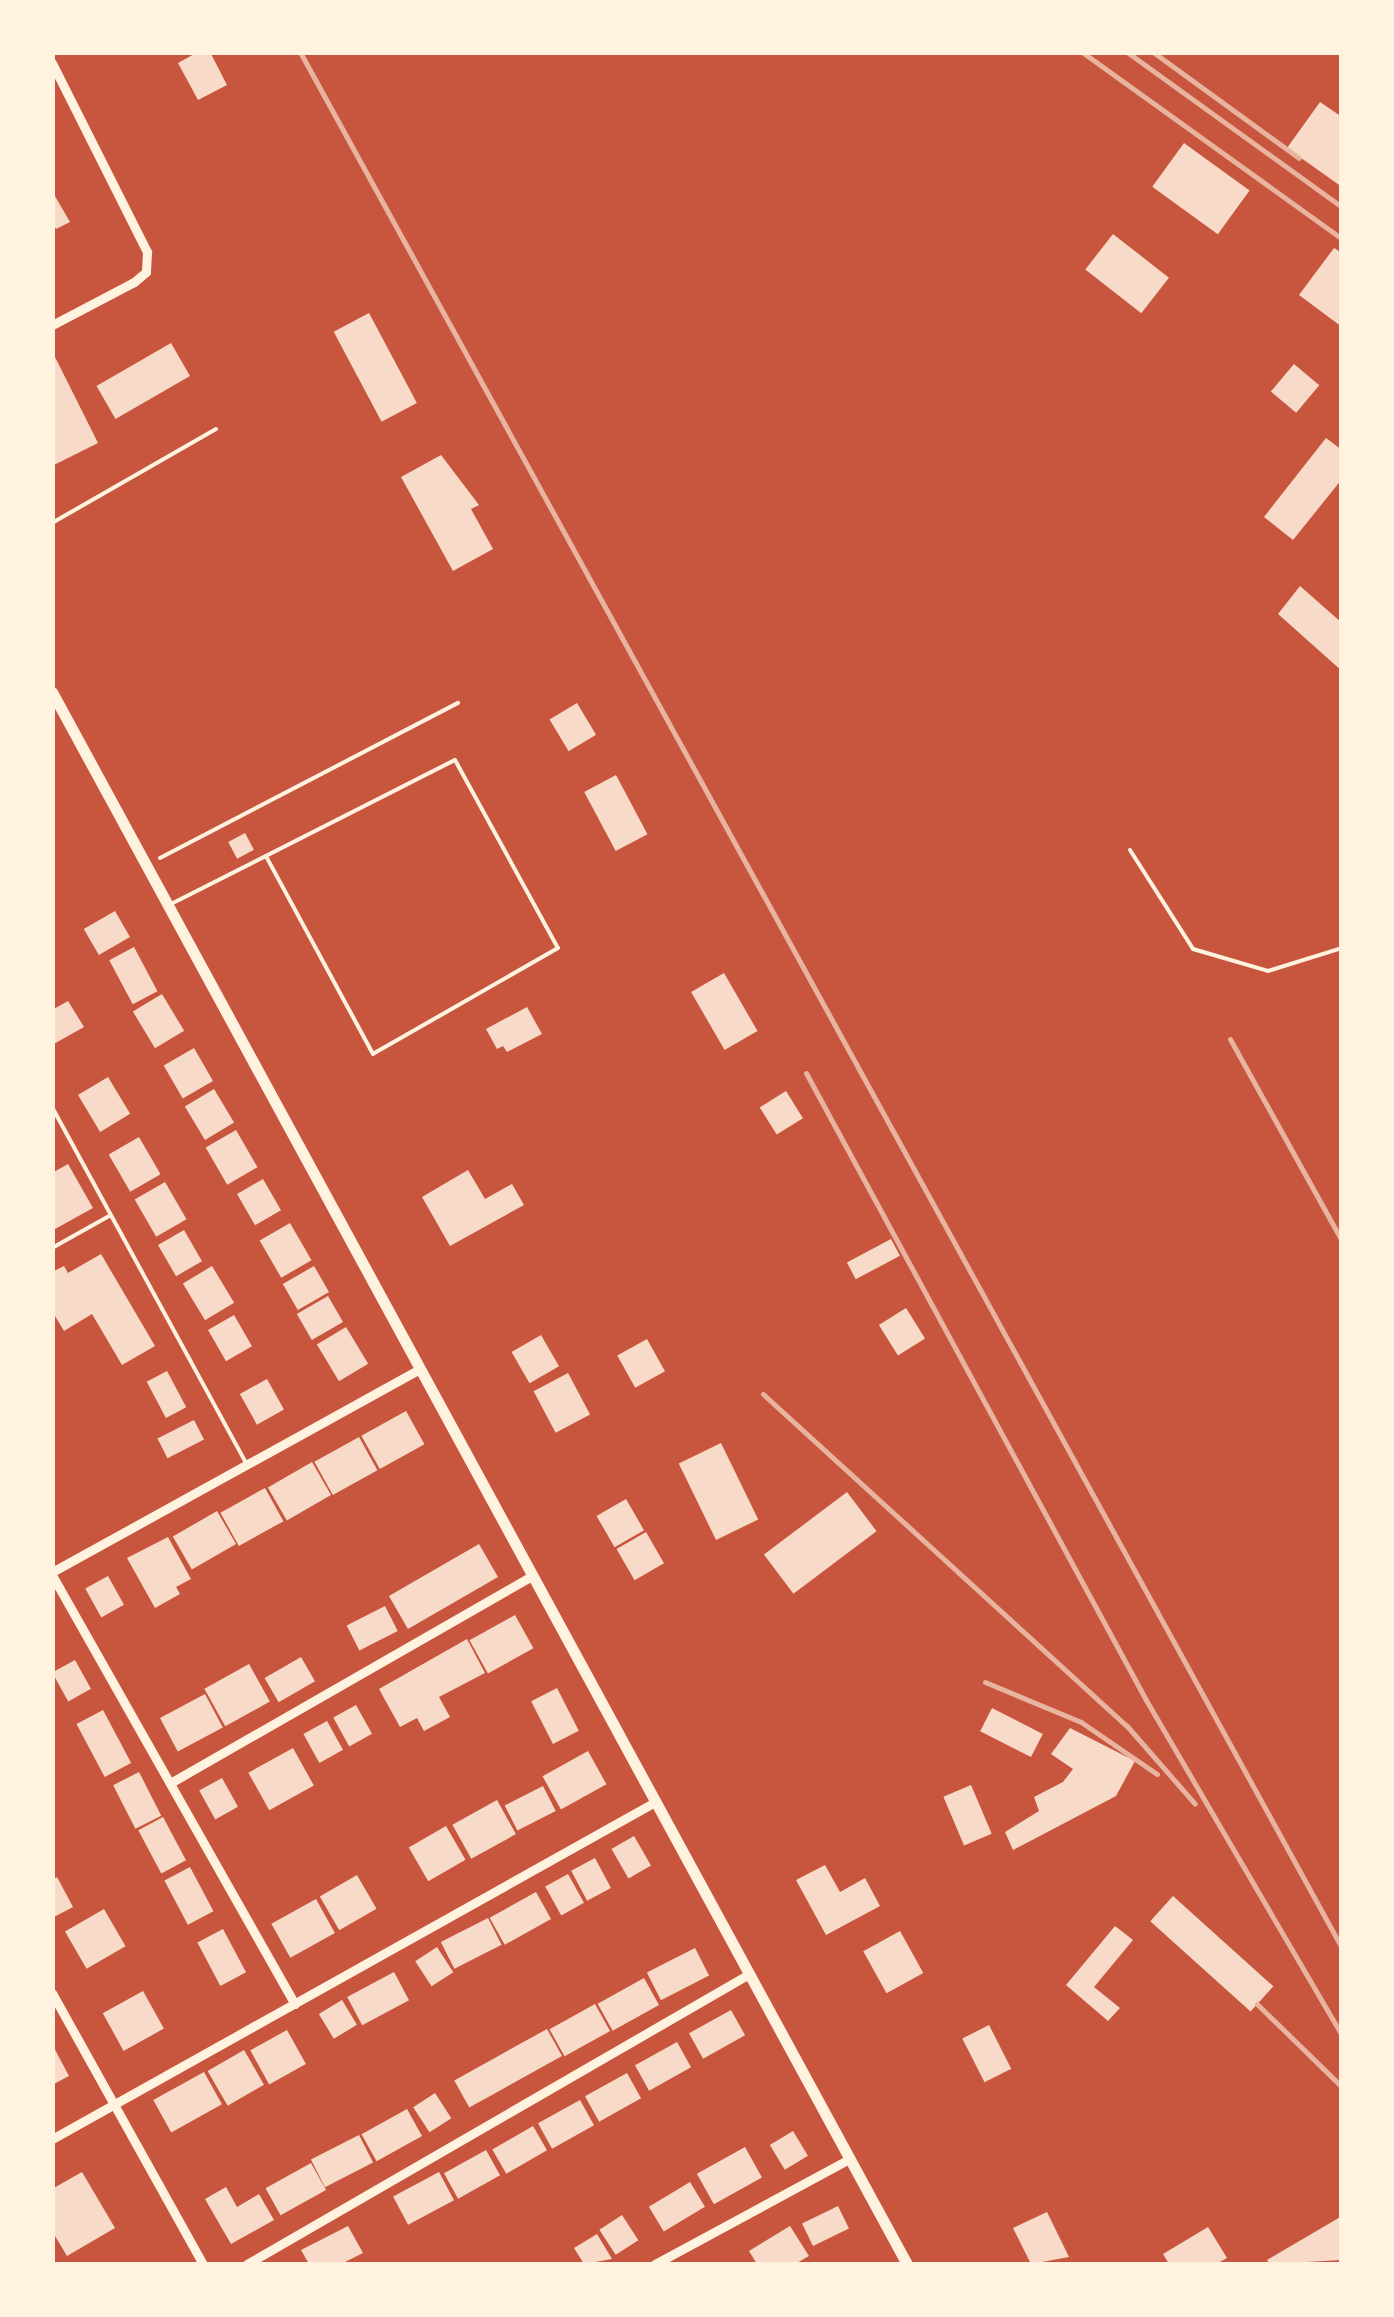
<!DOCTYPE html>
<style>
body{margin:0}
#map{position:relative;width:1394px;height:2317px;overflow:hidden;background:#c8553d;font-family:"Work Sans",sans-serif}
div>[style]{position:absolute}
.building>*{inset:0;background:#f7dbc8;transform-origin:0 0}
.path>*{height:4px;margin:-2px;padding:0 2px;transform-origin:2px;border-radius:2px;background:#fff3e0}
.service>*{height:4px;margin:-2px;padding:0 2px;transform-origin:2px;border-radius:2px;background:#fff3e0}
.minor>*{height:9px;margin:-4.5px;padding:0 4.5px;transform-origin:4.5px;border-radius:4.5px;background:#fff3e0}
.tertiary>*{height:11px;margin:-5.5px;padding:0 5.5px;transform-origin:5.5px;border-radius:5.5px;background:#fff3e0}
.rail>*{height:5px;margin:-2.5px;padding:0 2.5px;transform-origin:2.5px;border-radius:2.5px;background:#e9b49f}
span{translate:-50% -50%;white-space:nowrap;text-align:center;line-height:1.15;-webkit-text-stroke:8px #fff3e0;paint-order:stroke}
.frame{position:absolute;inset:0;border:55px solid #fff3e0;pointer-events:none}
</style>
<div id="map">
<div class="building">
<i style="clip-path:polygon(198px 52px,210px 52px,227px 85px,198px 100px,178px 63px)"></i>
<i style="clip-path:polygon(1320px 102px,1342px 117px,1342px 187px,1287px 148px)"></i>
<i style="left:1184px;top:143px;width:81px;height:54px;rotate:36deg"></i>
<i style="clip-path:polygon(52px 191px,70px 222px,56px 229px,52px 223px)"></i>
<i style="left:1113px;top:234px;width:71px;height:45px;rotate:38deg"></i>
<i style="clip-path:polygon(1334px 248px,1342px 253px,1342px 327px,1299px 295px)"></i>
<i style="left:369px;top:313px;width:102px;height:40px;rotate:62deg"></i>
<i style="left:171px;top:343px;width:38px;height:86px;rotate:60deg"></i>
<i style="clip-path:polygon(52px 351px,98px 443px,52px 466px)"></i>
<i style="left:1294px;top:364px;width:33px;height:36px;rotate:40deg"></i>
<i style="clip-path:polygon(1326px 438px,1342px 450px,1342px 479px,1293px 540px,1264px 517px)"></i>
<i style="clip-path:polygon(441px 455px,479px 505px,471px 509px,493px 549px,453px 571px,401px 477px)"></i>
<i style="clip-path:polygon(1300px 586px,1342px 623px,1342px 671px,1278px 614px)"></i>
<i style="left:577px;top:703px;width:37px;height:32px;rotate:59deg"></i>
<i style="left:616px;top:775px;width:67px;height:36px;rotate:62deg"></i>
<i style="left:245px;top:833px;width:19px;height:19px;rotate:62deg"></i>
<i style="left:115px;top:911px;width:30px;height:36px;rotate:60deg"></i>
<i style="left:134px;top:947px;width:50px;height:28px;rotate:62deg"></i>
<i style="left:724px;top:973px;width:67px;height:38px;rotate:60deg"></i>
<i style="left:162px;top:994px;width:43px;height:34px;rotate:59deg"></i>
<i style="clip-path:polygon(68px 1001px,84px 1027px,52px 1045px,52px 1010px)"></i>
<i style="clip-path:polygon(527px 1007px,542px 1034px,507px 1052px,503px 1046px,497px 1049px,486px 1029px)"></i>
<i style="left:194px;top:1048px;width:38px;height:35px;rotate:60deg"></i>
<i style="left:108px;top:1077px;width:43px;height:35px;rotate:59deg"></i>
<i style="left:214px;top:1089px;width:39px;height:34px;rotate:59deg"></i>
<i style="left:786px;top:1091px;width:32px;height:31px;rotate:58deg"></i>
<i style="left:236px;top:1130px;width:43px;height:35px;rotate:60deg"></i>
<i style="left:139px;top:1137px;width:43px;height:35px;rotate:60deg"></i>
<i style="clip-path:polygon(68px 1164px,93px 1208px,55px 1229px,52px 1173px)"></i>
<i style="clip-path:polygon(468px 1170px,485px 1199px,512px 1184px,524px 1205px,450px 1246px,422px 1197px)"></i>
<i style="left:263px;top:1179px;width:36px;height:30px;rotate:60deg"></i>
<i style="left:165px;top:1182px;width:43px;height:35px;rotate:60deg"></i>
<i style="left:290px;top:1223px;width:43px;height:35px;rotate:60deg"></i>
<i style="left:184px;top:1230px;width:36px;height:30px;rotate:60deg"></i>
<i style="left:891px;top:1239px;width:19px;height:50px;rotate:62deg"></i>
<i style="clip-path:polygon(101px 1254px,155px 1346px,122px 1365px,92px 1314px,64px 1331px,52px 1311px,52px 1272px,64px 1266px,68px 1273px)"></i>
<i style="left:212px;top:1266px;width:43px;height:34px;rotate:59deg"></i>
<i style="left:314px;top:1266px;width:30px;height:36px;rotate:60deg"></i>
<i style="left:328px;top:1296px;width:30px;height:36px;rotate:60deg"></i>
<i style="left:906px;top:1308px;width:36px;height:32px;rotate:58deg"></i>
<i style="left:234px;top:1315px;width:36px;height:30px;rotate:60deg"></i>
<i style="left:346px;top:1327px;width:43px;height:34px;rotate:59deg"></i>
<i style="left:541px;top:1335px;width:36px;height:34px;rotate:60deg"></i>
<i style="left:647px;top:1339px;width:37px;height:34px;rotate:61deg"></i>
<i style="left:167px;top:1371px;width:41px;height:23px;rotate:62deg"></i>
<i style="left:568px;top:1373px;width:47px;height:39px;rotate:62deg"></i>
<i style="left:267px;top:1379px;width:35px;height:31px;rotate:61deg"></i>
<i style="left:406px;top:1411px;width:38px;height:51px;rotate:61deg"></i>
<i style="left:194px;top:1420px;width:22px;height:41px;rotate:63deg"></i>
<i style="left:359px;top:1437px;width:38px;height:51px;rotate:61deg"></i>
<i style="left:721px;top:1443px;width:85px;height:47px;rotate:64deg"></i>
<i style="left:312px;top:1462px;width:38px;height:51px;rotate:60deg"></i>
<i style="left:265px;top:1488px;width:38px;height:51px;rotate:61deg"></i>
<i style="left:847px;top:1492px;width:49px;height:104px;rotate:53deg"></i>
<i style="left:626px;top:1499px;width:36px;height:34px;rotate:60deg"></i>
<i style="left:217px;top:1511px;width:38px;height:51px;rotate:60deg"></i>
<i style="left:646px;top:1532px;width:36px;height:34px;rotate:60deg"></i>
<i style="clip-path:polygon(168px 1537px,191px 1579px,176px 1587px,180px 1594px,155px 1608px,127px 1558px)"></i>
<i style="left:479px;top:1544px;width:38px;height:104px;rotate:60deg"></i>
<i style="left:108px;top:1576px;width:33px;height:26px;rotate:61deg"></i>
<i style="left:385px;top:1606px;width:28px;height:43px;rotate:63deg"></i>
<i style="left:515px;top:1615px;width:38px;height:52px;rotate:61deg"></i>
<i style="clip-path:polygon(467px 1639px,485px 1673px,439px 1697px,450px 1717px,424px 1731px,417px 1718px,400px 1727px,379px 1689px)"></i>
<i style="left:301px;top:1657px;width:28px;height:42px;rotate:60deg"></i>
<i style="left:75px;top:1660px;width:33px;height:26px;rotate:61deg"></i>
<i style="left:249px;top:1664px;width:43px;height:51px;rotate:61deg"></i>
<i style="left:557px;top:1688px;width:48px;height:29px;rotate:63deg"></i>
<i style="left:205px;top:1694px;width:38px;height:51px;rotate:62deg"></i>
<i style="left:356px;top:1705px;width:33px;height:26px;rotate:61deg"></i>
<i style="left:992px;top:1708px;width:57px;height:26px;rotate:27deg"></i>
<i style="left:103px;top:1710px;width:60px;height:30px;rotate:62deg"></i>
<i style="left:327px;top:1721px;width:33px;height:27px;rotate:61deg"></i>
<i style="clip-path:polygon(1070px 1728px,1135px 1761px,1116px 1796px,1013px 1850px,1005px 1832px,1039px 1811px,1034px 1797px,1063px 1782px,1073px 1769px,1051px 1754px)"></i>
<i style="left:293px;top:1748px;width:43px;height:51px;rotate:61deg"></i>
<i style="left:588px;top:1751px;width:38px;height:52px;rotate:61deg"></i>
<i style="left:139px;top:1772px;width:49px;height:29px;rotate:63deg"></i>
<i style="left:222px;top:1778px;width:33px;height:26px;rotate:61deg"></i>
<i style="left:971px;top:1785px;width:53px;height:30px;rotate:67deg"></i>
<i style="left:543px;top:1786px;width:28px;height:43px;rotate:63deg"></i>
<i style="left:497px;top:1800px;width:39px;height:51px;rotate:61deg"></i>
<i style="left:163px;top:1817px;width:49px;height:28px;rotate:62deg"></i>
<i style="left:446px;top:1826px;width:39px;height:43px;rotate:60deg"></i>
<i style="left:634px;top:1836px;width:34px;height:26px;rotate:60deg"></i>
<i style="left:595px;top:1858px;width:34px;height:27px;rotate:62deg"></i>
<i style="clip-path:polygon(825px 1865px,840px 1892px,865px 1878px,880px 1906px,826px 1935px,796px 1880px)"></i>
<i style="left:190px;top:1867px;width:50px;height:29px;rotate:62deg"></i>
<i style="left:568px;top:1874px;width:33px;height:26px;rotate:61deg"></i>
<i style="left:357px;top:1875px;width:39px;height:43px;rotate:60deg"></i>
<i style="clip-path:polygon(57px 1877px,73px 1907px,52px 1918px,52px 1880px)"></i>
<i style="left:536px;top:1892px;width:31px;height:53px;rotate:61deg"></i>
<i style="left:1173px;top:1896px;width:135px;height:34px;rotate:42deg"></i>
<i style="left:316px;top:1899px;width:39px;height:51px;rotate:61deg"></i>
<i style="left:104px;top:1909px;width:43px;height:45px;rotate:60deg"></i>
<i style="left:488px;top:1918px;width:30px;height:53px;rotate:63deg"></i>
<i style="clip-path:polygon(1115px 1926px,1133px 1940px,1094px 1987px,1120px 2008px,1108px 2021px,1066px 1985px)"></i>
<i style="left:223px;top:1929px;width:49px;height:29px;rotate:62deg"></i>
<i style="left:900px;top:1931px;width:48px;height:42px;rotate:61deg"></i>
<i style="left:437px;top:1947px;width:30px;height:26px;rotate:57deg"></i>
<i style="left:695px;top:1948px;width:31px;height:54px;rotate:63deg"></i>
<i style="left:394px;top:1972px;width:32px;height:53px;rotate:62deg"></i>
<i style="left:644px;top:1978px;width:31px;height:53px;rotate:61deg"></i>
<i style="left:143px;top:1991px;width:43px;height:46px;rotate:61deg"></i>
<i style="left:342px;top:2000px;width:29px;height:27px;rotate:59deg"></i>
<i style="left:595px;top:2004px;width:31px;height:52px;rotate:61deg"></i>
<i style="left:731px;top:2010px;width:29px;height:48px;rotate:61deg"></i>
<i style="left:989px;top:2025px;width:49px;height:30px;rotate:63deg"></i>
<i style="left:547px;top:2029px;width:31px;height:106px;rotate:61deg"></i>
<i style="left:287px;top:2030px;width:39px;height:42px;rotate:61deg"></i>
<i style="left:677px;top:2042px;width:29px;height:48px;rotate:61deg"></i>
<i style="clip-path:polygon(52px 2044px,69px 2076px,52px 2085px)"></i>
<i style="left:244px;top:2050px;width:40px;height:42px;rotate:60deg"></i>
<i style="left:204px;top:2072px;width:37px;height:58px;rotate:61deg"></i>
<i style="left:627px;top:2073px;width:29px;height:48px;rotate:61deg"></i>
<i style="left:435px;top:2093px;width:30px;height:26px;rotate:57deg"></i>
<i style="left:580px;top:2100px;width:29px;height:48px;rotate:61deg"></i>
<i style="left:407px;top:2109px;width:31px;height:52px;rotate:61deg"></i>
<i style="left:533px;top:2126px;width:28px;height:47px;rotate:60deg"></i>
<i style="left:793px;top:2131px;width:29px;height:27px;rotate:59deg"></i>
<i style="left:359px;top:2135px;width:31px;height:54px;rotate:63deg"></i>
<i style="left:745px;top:2147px;width:35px;height:55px;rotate:61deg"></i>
<i style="left:486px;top:2150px;width:29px;height:48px;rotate:61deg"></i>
<i style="left:311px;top:2163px;width:31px;height:52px;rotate:61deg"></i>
<i style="clip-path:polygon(82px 2172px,115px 2228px,67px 2256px,52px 2231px,52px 2189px)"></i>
<i style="left:439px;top:2172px;width:32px;height:52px;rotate:62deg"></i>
<i style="left:690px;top:2182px;width:29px;height:48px;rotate:59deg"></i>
<i style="clip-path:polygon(226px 2187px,237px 2207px,259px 2194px,274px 2220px,231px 2244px,205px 2199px)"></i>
<i style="left:838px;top:2206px;width:25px;height:40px;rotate:64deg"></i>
<i style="clip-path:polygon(1047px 2212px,1069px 2257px,1031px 2264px,1013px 2228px)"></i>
<i style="left:622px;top:2215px;width:30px;height:27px;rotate:57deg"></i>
<i style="clip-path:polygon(1342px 2216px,1342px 2260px,1270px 2264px,1267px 2260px)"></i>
<i style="clip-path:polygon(348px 2226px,363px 2253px,341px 2264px,309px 2264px,301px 2250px)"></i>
<i style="clip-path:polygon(790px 2226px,809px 2256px,795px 2264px,757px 2264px,749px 2251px)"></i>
<i style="clip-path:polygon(1208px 2227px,1227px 2258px,1216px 2264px,1169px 2264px,1163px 2254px)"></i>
<i style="clip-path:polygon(597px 2234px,612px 2259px,584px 2264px,574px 2248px)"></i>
</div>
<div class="path">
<i style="left:160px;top:858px;width:336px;rotate:-27.5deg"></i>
</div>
<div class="service">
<i style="left:52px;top:523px;width:189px;rotate:-29.8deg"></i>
<i style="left:1130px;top:850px;width:117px;rotate:57.5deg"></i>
<i style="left:1193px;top:949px;width:78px;rotate:16.3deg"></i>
<i style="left:1268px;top:971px;width:77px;rotate:-17.3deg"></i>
<i style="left:173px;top:903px;width:316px;rotate:-26.9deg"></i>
<i style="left:455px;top:760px;width:214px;rotate:61.3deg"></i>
<i style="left:558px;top:948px;width:213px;rotate:150.2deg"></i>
<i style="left:373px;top:1054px;width:225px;rotate:-118.4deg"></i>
<i style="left:52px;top:1107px;width:407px;rotate:61.4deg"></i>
<i style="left:52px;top:1248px;width:65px;rotate:-29.3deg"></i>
</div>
<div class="minor">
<i style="left:52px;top:63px;width:212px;rotate:63.3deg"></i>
<i style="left:147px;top:252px;width:20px;rotate:93deg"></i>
<i style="left:146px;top:272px;width:16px;rotate:140deg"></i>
<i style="left:134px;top:282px;width:93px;rotate:152.3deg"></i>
<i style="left:52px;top:1572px;width:420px;rotate:-28.9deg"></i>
<i style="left:52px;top:1575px;width:493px;rotate:60.5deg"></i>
<i style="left:172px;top:1782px;width:416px;rotate:-29.8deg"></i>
<i style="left:52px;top:1993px;width:310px;rotate:60.9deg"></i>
<i style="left:52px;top:2139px;width:691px;rotate:-29.2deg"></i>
<i style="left:247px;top:2264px;width:580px;rotate:-30.01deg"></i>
<i style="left:655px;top:2264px;width:221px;rotate:-28.4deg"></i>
</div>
<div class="tertiary">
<i style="left:52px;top:692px;width:1789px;rotate:61.46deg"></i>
</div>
<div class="rail">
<i style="left:300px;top:52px;width:2163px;rotate:61.21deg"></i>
<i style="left:1082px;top:52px;width:320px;rotate:35.7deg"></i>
<i style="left:1127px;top:52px;width:265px;rotate:35.8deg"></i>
<i style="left:1153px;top:52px;width:180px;rotate:36deg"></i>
<i style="left:1230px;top:1039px;width:231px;rotate:61deg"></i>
<i style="left:806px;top:1073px;width:713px;rotate:61.53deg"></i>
<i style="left:1146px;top:1700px;width:389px;rotate:59.7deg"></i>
<i style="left:763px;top:1394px;width:493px;rotate:42.4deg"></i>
<i style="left:1127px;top:1726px;width:103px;rotate:48.9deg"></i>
<i style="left:985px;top:1682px;width:104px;rotate:22.6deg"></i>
<i style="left:1081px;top:1722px;width:92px;rotate:34.4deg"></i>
<i style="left:1257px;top:2004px;width:119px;rotate:44.3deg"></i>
</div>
<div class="frame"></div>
</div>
